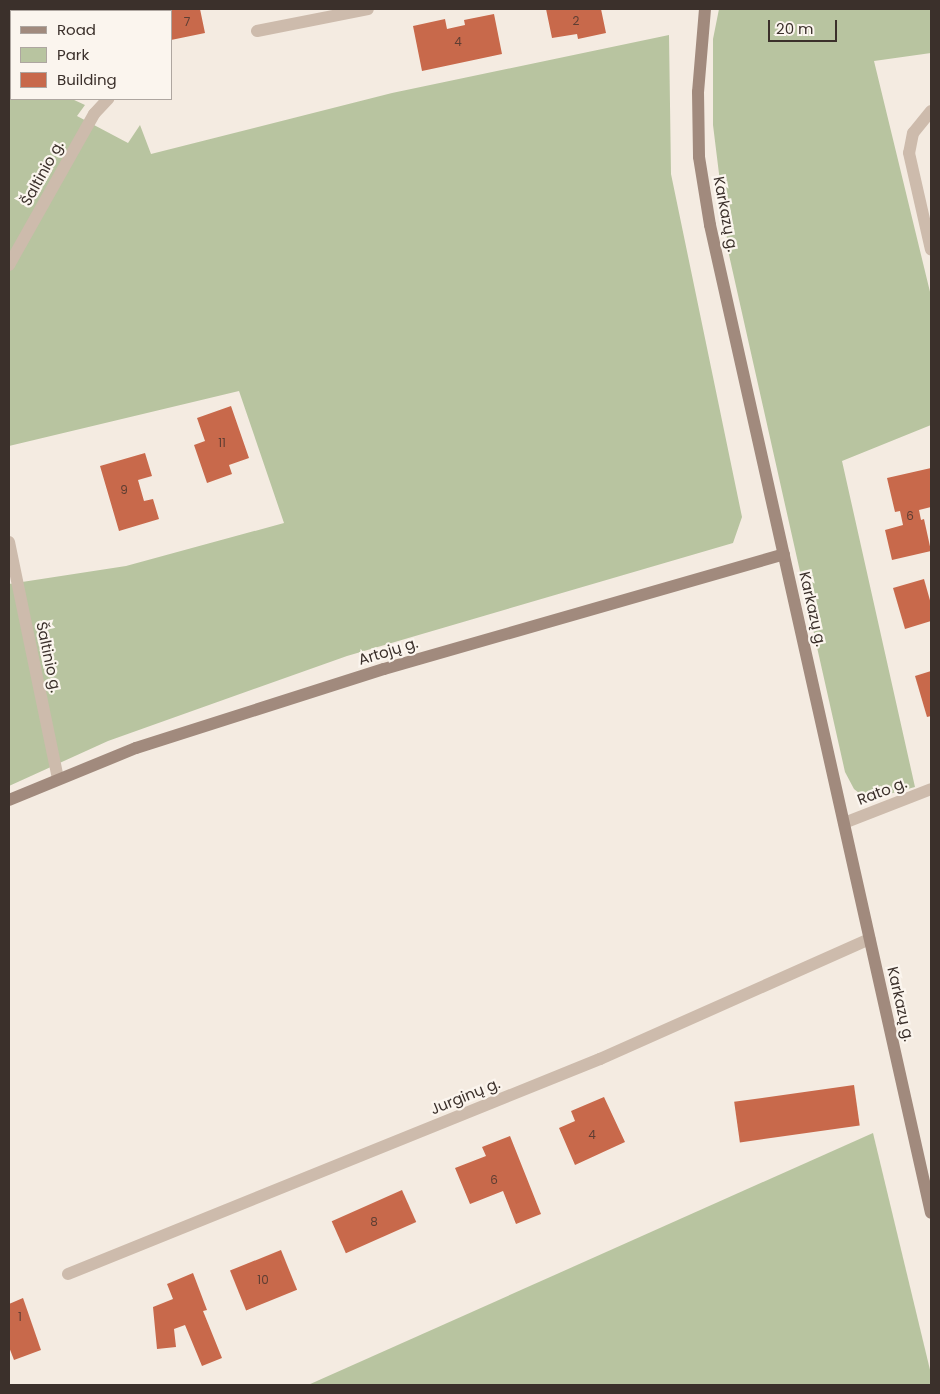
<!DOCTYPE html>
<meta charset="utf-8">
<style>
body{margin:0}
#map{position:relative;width:940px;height:1394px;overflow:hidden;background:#f4ebe1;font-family:Poppins,sans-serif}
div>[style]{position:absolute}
.green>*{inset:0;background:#b8c4a0}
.building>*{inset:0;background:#c8694b;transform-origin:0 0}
.street>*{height:12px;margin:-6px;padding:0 6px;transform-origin:6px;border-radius:6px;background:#cdbbac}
.secondary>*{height:12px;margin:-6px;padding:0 6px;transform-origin:6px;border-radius:6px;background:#a18a7d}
span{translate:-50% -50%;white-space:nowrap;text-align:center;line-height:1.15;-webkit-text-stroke:4.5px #fbf5ee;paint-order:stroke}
.number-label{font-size:12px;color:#5e3e33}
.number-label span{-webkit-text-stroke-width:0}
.street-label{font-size:15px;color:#3b302b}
.frame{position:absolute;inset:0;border:10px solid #3b302b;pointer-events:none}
.legend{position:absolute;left:10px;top:10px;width:162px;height:90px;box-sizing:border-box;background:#fbf5ee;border:1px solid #aea6a0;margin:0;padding:6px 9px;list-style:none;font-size:15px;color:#3b302b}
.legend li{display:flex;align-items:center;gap:10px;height:25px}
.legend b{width:25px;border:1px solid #aea6a0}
.scale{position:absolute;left:768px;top:20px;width:69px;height:22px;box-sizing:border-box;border:2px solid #3b302b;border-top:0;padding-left:6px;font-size:15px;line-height:18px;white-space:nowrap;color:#3b302b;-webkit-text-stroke:4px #fbf5ee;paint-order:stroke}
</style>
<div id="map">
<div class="green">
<i style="clip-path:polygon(719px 9px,931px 9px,931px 53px,874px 61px,931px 296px,931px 425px,842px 461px,915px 787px,878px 797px,864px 797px,854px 789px,845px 772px,729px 255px,713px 125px,713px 39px)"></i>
<i style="clip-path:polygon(669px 35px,671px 174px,742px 517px,733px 543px,347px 656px,108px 741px,9px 786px,9px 584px,126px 566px,284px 523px,239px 391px,9px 446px,9px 68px,11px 99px,72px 99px,85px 105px,77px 116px,128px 143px,140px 125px,151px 154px,392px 93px)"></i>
<i style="clip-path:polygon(873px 1133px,931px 1374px,931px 1385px,308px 1385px)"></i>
</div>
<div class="building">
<i style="left:30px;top:9px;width:62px;height:2px"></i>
<i style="clip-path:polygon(158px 9px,200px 9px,205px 33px,171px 40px,171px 11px)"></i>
<i style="clip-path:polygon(546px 9px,601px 9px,606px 33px,578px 39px,577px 34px,552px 38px)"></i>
<i style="clip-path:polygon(494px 14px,502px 54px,422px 71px,413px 26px,445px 19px,447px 29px,465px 25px,464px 20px)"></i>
<i style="clip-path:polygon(231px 406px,249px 458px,229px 465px,232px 474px,207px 483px,194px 445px,205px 441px,197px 418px)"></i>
<i style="clip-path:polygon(145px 453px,152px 476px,138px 480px,144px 501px,153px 499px,159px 519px,119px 531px,100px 466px)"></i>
<i style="clip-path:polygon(931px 468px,931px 507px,919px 510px,921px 520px,924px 519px,931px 551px,892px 560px,885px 530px,903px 525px,900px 511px,895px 512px,887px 478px)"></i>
<i style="clip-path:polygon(924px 579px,931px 604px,931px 621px,905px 629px,893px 588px)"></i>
<i style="clip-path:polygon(931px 671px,931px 716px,927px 717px,915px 676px)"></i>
<i style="left:854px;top:1085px;width:41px;height:121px;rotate:82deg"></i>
<i style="clip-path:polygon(604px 1097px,625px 1142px,575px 1165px,559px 1128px,575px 1121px,571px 1111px)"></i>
<i style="clip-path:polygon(510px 1136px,541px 1214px,516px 1224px,503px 1191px,470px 1204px,455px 1168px,486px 1156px,482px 1147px)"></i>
<i style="left:402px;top:1190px;width:35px;height:77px;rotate:66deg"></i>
<i style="left:281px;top:1250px;width:43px;height:55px;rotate:68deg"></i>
<i style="clip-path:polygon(193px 1273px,207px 1310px,203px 1311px,222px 1358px,202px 1366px,185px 1325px,174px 1329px,176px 1347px,157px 1349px,153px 1307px,173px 1299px,167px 1284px)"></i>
<i style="clip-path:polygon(23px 1298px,41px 1350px,14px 1360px,9px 1347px,9px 1304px)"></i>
</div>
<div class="street">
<i style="left:257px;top:31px;width:113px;rotate:-11.2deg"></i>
<i style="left:931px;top:111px;width:28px;rotate:129deg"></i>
<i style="left:913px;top:133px;width:20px;rotate:101deg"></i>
<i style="left:909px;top:153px;width:99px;rotate:77.2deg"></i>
<i style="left:9px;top:265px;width:173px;rotate:-60.6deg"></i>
<i style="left:94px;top:114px;width:21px;rotate:-47deg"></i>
<i style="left:9px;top:542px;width:241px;rotate:78.3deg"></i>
<i style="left:844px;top:823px;width:93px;rotate:-21.3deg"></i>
<i style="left:68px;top:1274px;width:574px;rotate:-22.01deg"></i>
<i style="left:600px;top:1059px;width:295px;rotate:-24deg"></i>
</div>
<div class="secondary">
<i style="left:705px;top:9px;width:83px;rotate:94.8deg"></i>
<i style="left:698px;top:92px;width:65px;rotate:89.1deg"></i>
<i style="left:699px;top:157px;width:69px;rotate:80.8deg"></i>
<i style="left:710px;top:225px;width:1012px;rotate:77.39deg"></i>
<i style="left:9px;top:800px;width:137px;rotate:-22.3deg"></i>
<i style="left:136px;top:748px;width:260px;rotate:-17.7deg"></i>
<i style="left:384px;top:669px;width:416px;rotate:-16deg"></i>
</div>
<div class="number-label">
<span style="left:576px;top:21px">2</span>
<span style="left:187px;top:22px">7</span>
<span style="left:458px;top:42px">4</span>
<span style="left:222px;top:443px">11</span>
<span style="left:124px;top:490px">9</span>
<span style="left:910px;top:516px">6</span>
<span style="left:592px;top:1135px">4</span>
<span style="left:494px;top:1180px">6</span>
<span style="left:374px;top:1222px">8</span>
<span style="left:263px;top:1280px">10</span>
<span style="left:20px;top:1317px">1</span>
</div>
<div class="street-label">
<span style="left:42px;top:173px;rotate:-61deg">Šaltinio g.</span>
<span style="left:726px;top:214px;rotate:79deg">Karkazų g.</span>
<span style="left:813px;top:609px;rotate:77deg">Karkazų g.</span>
<span style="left:388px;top:651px;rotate:-17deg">Artojų g.</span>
<span style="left:49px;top:657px;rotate:78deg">Šaltinio g.</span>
<span style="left:882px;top:791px;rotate:-21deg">Rato g.</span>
<span style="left:901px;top:1004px;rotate:77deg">Karkazų g.</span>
<span style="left:465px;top:1096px;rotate:-22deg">Jurginų g.</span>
</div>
<div class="frame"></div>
<ul class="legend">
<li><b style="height:6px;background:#a18a7d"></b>Road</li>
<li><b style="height:14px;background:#b8c4a0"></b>Park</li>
<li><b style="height:14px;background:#c8694b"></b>Building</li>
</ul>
<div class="scale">20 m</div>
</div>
